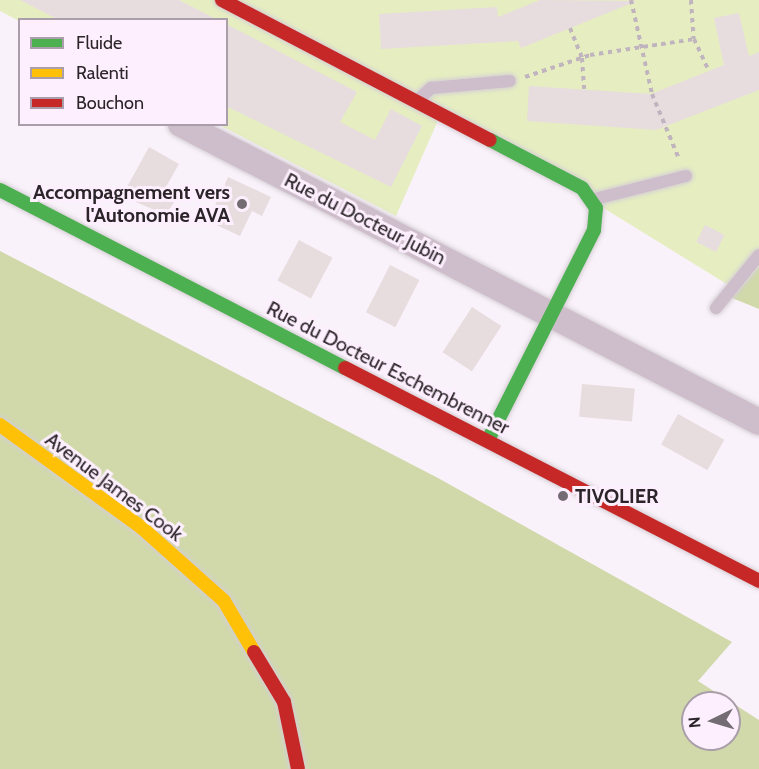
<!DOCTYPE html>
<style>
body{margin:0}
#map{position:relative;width:759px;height:769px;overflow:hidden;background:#faf2fa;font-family:Cabin,sans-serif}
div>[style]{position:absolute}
.green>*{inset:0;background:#e6eec1}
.forest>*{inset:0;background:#d1d9ab}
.building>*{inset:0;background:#e7dcde;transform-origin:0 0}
.path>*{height:4px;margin-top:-2px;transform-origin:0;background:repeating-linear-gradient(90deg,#c0b4be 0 4.5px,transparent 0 9px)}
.roads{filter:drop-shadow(0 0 2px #d4ced4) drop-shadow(0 0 2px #d4ced4)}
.lane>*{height:12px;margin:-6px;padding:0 6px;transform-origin:6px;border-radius:6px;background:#cebdca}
.street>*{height:26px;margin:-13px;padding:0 13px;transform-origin:13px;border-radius:13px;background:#cebdca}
.fast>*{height:14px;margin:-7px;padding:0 7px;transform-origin:7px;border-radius:7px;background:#4caf50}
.slow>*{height:14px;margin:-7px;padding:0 7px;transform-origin:7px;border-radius:7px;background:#ffc107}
.jam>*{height:14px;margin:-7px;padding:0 7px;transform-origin:7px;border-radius:7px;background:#c62828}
.dots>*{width:16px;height:16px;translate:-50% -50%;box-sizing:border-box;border:3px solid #fdeffd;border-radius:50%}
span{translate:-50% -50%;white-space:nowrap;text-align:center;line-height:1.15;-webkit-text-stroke:6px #fdeffd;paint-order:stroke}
.poi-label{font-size:20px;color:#2b252a;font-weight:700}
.right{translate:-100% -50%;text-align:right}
.left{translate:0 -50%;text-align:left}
.street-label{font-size:20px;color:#2b252a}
.legend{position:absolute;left:18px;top:18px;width:210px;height:108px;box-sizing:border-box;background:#fdeffd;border:2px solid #a99ea9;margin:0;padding:8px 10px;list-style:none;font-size:18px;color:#2b252a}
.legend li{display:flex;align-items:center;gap:12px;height:30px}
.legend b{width:30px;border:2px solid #a99ea9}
.north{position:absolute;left:681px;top:691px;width:60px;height:60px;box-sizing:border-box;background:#fdeffd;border:2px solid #a99ea9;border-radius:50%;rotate:265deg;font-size:16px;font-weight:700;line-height:24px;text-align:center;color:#2b252a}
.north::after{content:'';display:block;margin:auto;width:21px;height:27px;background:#736d73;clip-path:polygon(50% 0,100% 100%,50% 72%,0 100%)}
</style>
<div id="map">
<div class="green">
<i style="clip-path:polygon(0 0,759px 0,759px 267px,738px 291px,443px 109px,396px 216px,219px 125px,226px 124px,226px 20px,19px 21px,0 11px)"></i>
</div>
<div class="forest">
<i style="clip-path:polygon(evenodd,0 251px,438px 478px,732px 642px,698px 681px,759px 720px,759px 769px,0 769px,0 251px,693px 703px,729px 703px,729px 739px,693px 739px,693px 703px)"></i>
<i style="clip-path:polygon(759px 267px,759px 309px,732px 298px)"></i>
</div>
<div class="building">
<i style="clip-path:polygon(20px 0,179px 0,218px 20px,59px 20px)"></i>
<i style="clip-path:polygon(540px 0,637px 1px,521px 48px,518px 41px,381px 49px,379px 14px,497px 7px,498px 17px)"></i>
<i style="clip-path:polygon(739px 13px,749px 56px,759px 52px,759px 90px,656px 130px,527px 121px,529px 86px,651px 94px,724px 65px,714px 18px)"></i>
<i style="clip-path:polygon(226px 24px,357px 92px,340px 122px,375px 140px,391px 109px,422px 126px,391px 187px,226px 106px)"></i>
<i style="clip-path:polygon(149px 147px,179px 164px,163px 192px,176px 199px,166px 215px,122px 196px)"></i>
<i style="clip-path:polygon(228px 177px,271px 197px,262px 216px,252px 211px,240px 236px,208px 221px)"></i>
<i style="left:705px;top:225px;width:22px;height:19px;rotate:27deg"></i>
<i style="left:299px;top:240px;width:38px;height:46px;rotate:28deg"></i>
<i style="left:390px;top:265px;width:33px;height:53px;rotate:27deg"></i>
<i style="left:472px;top:307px;width:35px;height:54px;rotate:33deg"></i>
<i style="left:582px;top:384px;width:53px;height:33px;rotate:5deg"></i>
<i style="left:678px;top:414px;width:53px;height:35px;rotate:29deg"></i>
</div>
<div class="path">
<i style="left:631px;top:0;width:96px;rotate:77.4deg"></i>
<i style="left:652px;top:94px;width:70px;rotate:67.4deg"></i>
<i style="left:691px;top:0;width:39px;rotate:86deg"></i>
<i style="left:694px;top:39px;width:35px;rotate:65deg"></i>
<i style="left:570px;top:28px;width:32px;rotate:68deg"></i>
<i style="left:582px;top:58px;width:31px;rotate:86deg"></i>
<i style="left:525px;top:77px;width:69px;rotate:-18.7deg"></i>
<i style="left:590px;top:55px;width:105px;rotate:-8.7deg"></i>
</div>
<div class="roads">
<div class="lane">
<i style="left:418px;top:100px;width:18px;rotate:-43deg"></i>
<i style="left:431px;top:88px;width:79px;rotate:-5.1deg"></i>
<i style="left:591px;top:200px;width:98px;rotate:-14.2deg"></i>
<i style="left:716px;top:308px;width:68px;rotate:-50.9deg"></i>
</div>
<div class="street">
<i style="left:181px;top:124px;width:650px;rotate:27.27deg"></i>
</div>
<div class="fast">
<i style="left:0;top:190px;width:388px;rotate:27.3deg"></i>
<i style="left:488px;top:440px;width:235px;rotate:-63.2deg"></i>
<i style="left:594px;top:230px;width:22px;rotate:-85deg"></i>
<i style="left:596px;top:208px;width:24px;rotate:-125deg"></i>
<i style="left:582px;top:188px;width:104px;rotate:-152.4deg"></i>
</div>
<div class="slow">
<i style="left:0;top:425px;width:174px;rotate:35.9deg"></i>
<i style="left:141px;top:527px;width:111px;rotate:41.7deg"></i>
<i style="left:224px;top:601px;width:59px;rotate:59.5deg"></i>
</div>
<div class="jam">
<i style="left:222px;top:0;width:302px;rotate:27.6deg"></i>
<i style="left:345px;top:368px;width:466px;rotate:27.2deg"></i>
<i style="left:254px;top:652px;width:58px;rotate:59deg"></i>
<i style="left:284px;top:702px;width:68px;rotate:78.2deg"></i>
</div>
</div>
<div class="dots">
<i style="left:242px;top:204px;background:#736d73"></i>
<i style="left:563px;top:496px;background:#736d73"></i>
</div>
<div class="poi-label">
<span class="right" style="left:230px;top:204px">Accompagnement vers<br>l'Autonomie AVA</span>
<span class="left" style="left:575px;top:496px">TIVOLIER</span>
</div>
<div class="street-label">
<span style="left:365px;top:219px;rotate:27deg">Rue du Docteur Jubin</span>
<span style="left:388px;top:368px;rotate:27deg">Rue du Docteur Eschembrenner</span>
<span style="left:114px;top:487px;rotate:37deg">Avenue James Cook</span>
</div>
<ul class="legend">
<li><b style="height:8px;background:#4caf50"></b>Fluide</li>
<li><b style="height:8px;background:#ffc107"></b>Ralenti</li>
<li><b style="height:8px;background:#c62828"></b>Bouchon</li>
</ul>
<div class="north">N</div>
</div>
